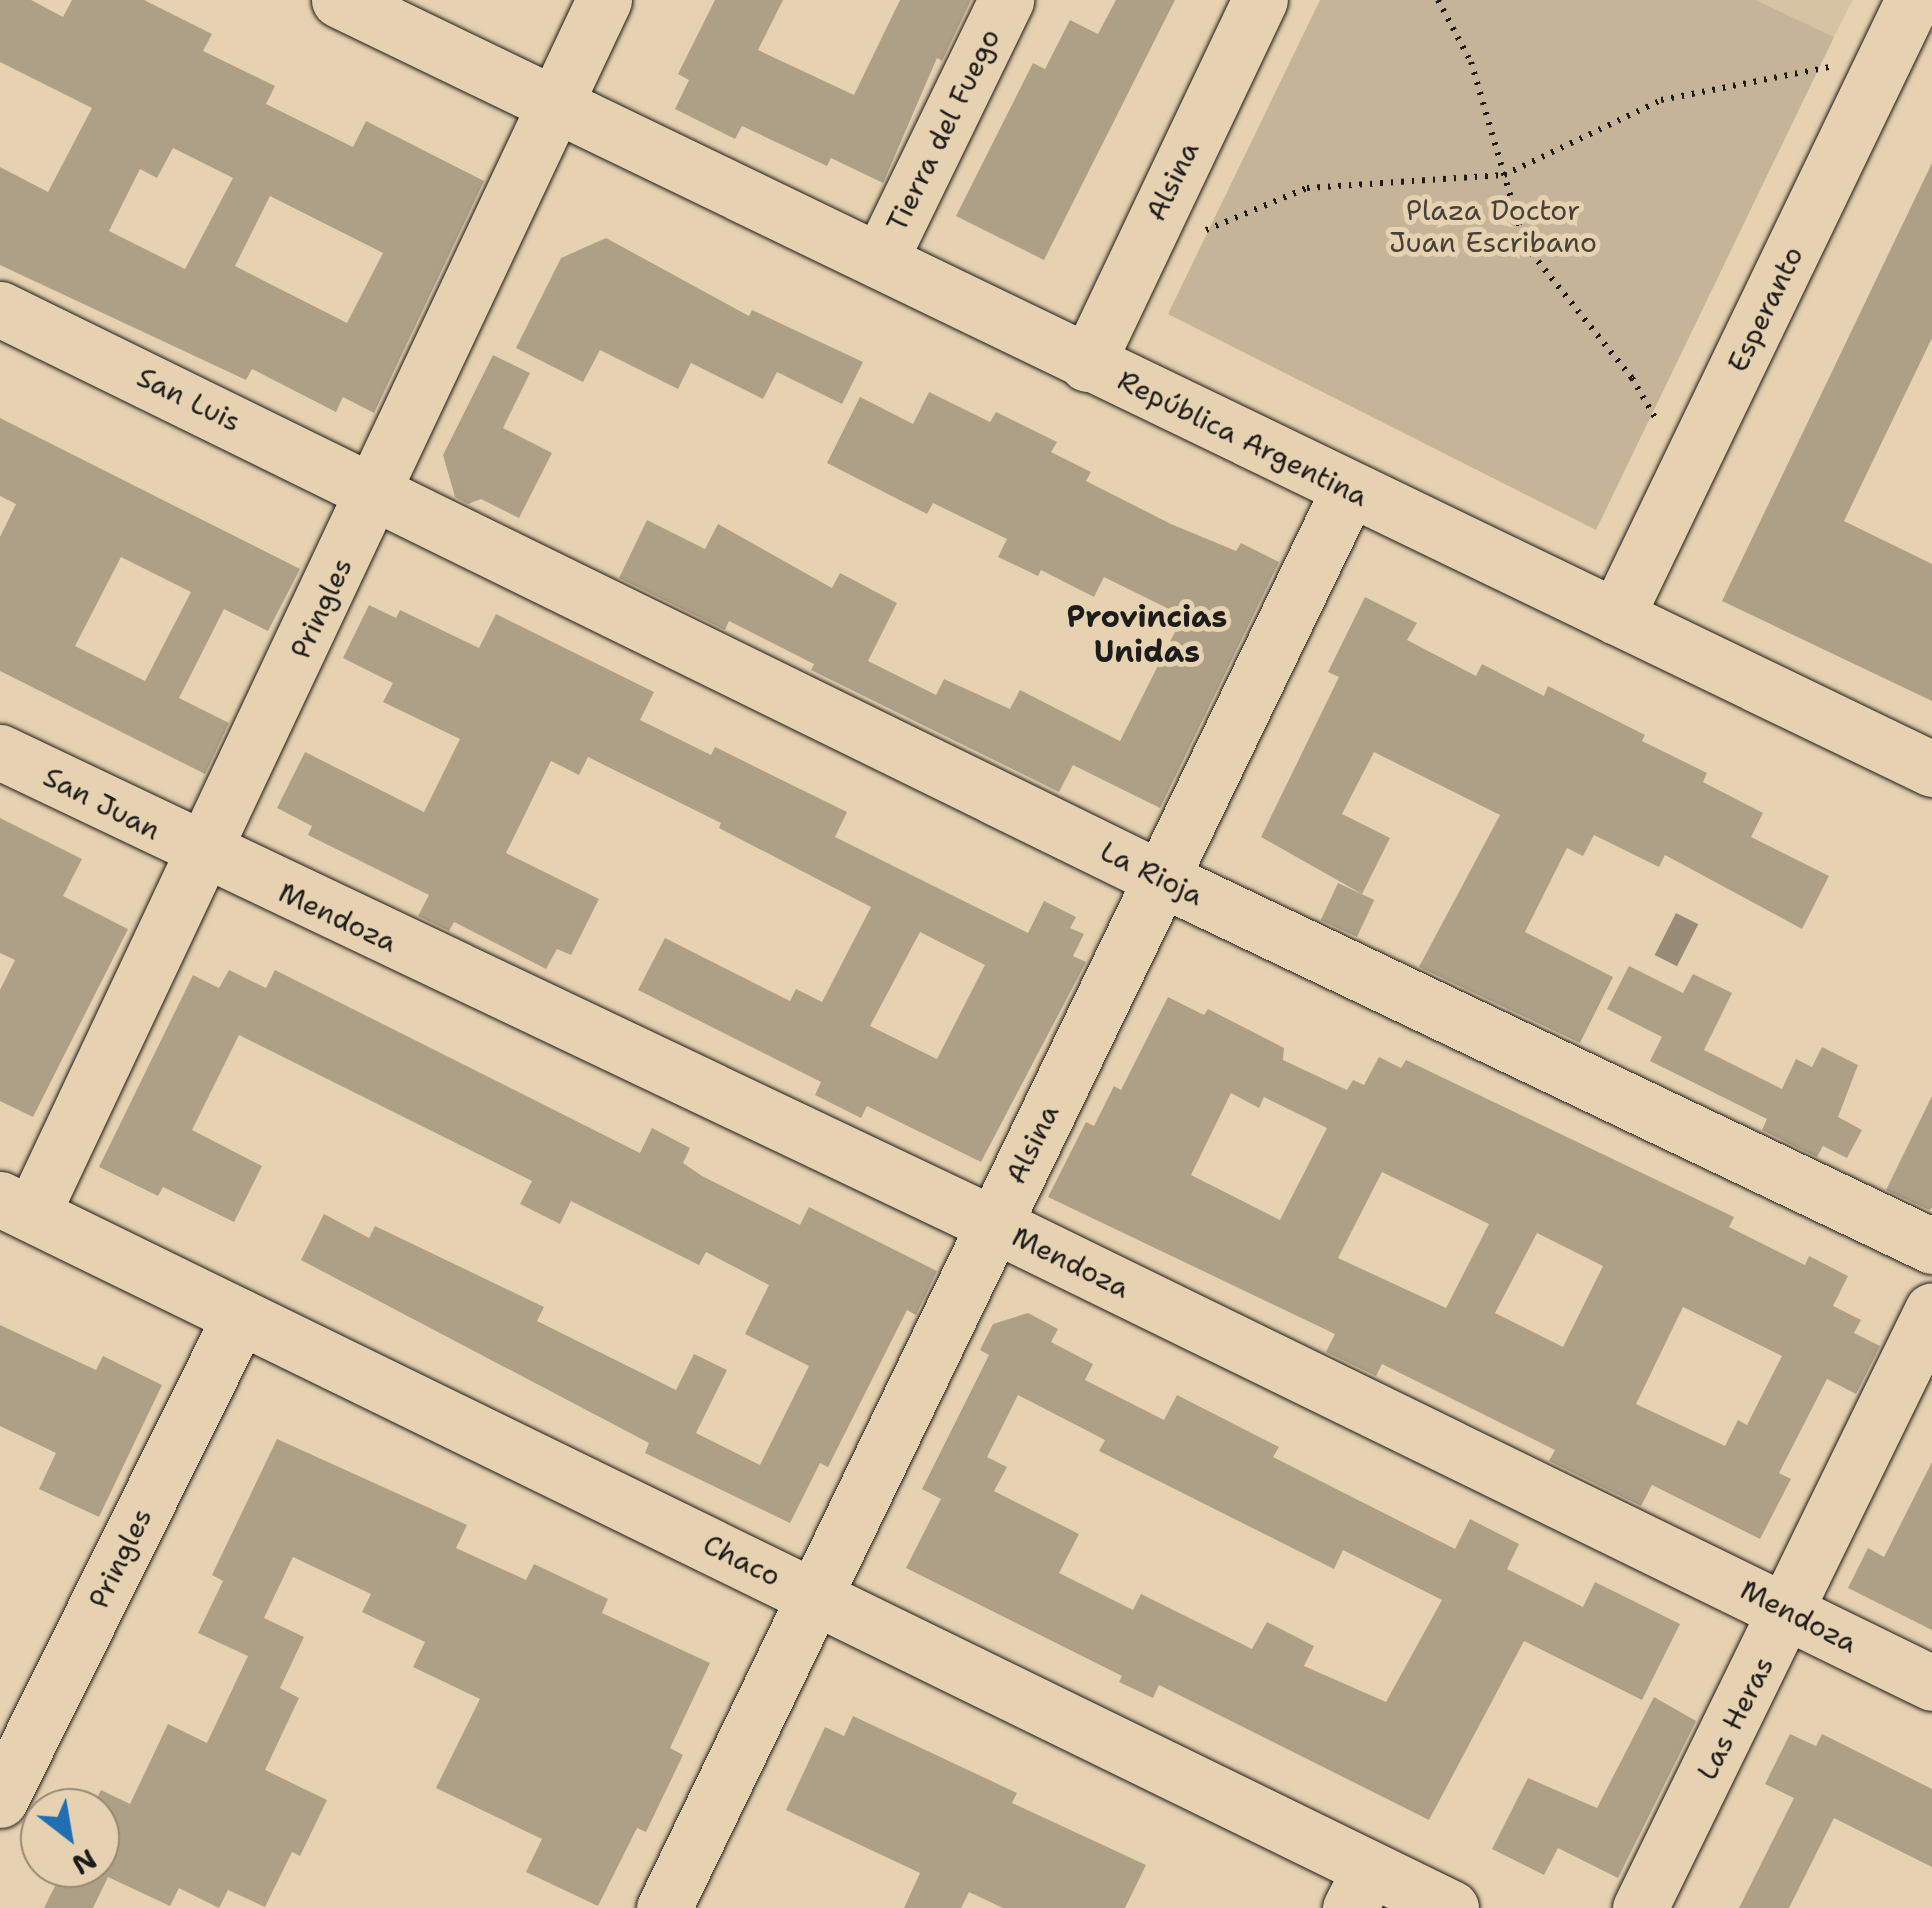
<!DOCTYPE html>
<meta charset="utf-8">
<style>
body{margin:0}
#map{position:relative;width:1932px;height:1908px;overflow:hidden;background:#e6d2b0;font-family:"Shantell Sans",sans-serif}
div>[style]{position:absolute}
.built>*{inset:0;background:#d5c3a4}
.green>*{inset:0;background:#c5b498}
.water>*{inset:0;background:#988c78;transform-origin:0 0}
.building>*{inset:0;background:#aea087;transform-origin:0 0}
.path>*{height:6px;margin-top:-3px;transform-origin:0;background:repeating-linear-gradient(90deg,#1c1c1c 0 2.5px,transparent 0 10.5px)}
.roads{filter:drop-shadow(0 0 2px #1c1c1c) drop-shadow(0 0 2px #1c1c1c)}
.minor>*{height:55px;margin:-27.5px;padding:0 27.5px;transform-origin:27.5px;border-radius:27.5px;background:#e6d2b0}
.major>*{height:55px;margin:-27.5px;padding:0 27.5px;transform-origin:27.5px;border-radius:27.5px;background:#e6d2b0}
span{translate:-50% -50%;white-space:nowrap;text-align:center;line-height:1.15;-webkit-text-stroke:10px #e6d2b0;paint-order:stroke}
.street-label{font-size:28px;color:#1c1c1c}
.park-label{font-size:28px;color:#46423b}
.neighbourhood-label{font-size:30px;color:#1c1c1c;font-weight:700}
.north{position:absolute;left:20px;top:1788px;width:100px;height:100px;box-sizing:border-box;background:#e6d2b0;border:2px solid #958975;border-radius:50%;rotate:149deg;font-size:28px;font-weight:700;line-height:40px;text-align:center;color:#1c1c1c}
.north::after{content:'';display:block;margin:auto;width:35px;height:45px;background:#1f6fb2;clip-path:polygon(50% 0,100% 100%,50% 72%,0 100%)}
</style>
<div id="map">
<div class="built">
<i style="clip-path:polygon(1756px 0,1853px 0,1834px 37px)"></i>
</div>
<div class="green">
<i style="clip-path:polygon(1320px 0,1756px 0,1834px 37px,1596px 530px,1168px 314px)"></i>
</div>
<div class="water">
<i style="left:1676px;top:913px;width:25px;height:47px;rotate:27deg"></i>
</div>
<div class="building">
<i style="clip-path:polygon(evenodd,0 0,31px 0,63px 17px,72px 0,144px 0,212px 34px,203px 51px,275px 86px,266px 104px,353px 147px,366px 121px,484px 181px,374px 413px,343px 397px,336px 412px,252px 369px,246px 380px,0 265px,0 167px,48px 192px,92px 108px,0 62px,0 0,173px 148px,233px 178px,185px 269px,109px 231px,140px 169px,157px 178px,173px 148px,0 0,270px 196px,383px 253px,347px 323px,235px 266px,270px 196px)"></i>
<i style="clip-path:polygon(715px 0,783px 0,758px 50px,854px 95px,900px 0,971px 0,942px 61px,937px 58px,883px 183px,831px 158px,827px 166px,742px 126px,735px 139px,675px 109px,689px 80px,678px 74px)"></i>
<i style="clip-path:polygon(1116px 0,1175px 0,1044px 260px,956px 216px,1033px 63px,1045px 69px,1070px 20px,1098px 34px)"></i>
<i style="clip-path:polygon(1932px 163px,1932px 338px,1844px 521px,1932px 564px,1932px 701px,1722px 601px)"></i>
<i style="clip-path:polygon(606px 238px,749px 316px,752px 310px,863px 362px,842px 404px,777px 372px,763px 399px,691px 363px,678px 389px,600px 350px,583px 382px,516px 348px,561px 258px)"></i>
<i style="clip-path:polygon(493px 355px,530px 373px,503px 428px,552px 453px,519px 518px,481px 499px,468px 504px,455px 497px,443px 455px)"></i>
<i style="clip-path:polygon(929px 392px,990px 422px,996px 412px,1057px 442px,1051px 452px,1091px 472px,1086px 481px,1171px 524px,1236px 551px,1241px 543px,1279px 562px,1160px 808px,1073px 765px,1059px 792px,811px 670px,814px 664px,729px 621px,725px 630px,619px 578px,647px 520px,705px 549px,718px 524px,832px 588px,840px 573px,897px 603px,868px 661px,936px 695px,944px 679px,1010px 709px,1020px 690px,1120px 741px,1183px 616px,1104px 577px,1094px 597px,1041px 570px,1038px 576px,998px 557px,1007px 539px,933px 503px,927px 514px,827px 463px,860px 397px,913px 424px)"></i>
<i style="clip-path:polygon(evenodd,0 418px,300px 569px,268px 631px,224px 609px,179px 698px,229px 723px,205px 774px,0 671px,0 537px,16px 504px,0 496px,0 418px,121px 557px,191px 592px,145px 681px,75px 646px,121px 557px)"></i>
<i style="clip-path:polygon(1365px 597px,1417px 623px,1407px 640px,1476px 676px,1482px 664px,1544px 696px,1548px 686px,1645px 735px,1642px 741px,1707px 773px,1703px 782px,1763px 813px,1751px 837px,1829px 876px,1802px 929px,1665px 855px,1659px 867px,1594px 835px,1583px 856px,1567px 848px,1525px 932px,1613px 977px,1580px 1043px,1419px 967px,1500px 815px,1374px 752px,1342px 814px,1390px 838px,1362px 894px,1261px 837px,1339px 677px,1328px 672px)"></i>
<i style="clip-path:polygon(evenodd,369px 605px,396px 618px,400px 610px,479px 648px,496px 614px,654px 692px,640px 720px,711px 755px,715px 747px,847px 812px,835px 837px,1028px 933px,1044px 901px,1076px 917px,1070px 928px,1084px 934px,1073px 956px,1086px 962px,981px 1162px,867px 1106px,861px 1118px,815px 1095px,821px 1082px,638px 990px,665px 938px,790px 1001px,796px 989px,822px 1002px,871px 907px,719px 828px,721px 823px,588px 757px,579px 775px,551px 761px,506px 853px,599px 899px,571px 955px,557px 949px,546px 969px,454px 922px,449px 931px,418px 916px,429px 895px,308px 835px,312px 826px,277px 808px,305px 752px,424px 812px,460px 739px,383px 702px,393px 683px,343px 658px,369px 605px,920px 932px,985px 965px,937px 1059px,870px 1026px,920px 932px)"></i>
<i style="clip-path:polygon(0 818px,82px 859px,63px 896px,128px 929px,33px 1117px,0 1101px,0 990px,15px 960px,0 953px)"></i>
<i style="left:1338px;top:883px;width:40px;height:41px;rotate:25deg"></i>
<i style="clip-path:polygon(1629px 966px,1683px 993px,1693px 974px,1732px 993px,1704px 1050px,1782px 1089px,1796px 1059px,1812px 1067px,1822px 1047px,1858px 1065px,1838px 1117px,1862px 1130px,1847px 1158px,1823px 1146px,1817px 1157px,1794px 1146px,1762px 1130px,1767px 1119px,1650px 1061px,1662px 1037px,1607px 1009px)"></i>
<i style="clip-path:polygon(229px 970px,266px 988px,275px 970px,640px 1153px,652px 1128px,690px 1148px,683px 1163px,702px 1176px,800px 1225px,809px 1207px,937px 1271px,916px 1315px,907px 1310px,828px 1467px,820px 1463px,790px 1523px,645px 1453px,649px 1443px,301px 1260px,324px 1214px,369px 1238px,375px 1226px,544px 1307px,537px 1321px,676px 1390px,694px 1354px,727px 1370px,696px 1433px,760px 1465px,809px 1366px,745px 1334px,769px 1285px,706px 1252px,699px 1265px,571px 1201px,560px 1224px,520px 1204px,532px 1181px,239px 1035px,192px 1130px,262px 1166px,234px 1222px,163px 1187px,158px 1196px,99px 1167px,193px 975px,219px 988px)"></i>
<i style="clip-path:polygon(evenodd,1168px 997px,1204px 1015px,1208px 1009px,1284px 1048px,1283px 1060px,1347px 1090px,1353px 1080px,1364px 1085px,1379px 1057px,1401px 1068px,1406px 1060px,1734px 1217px,1729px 1227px,1805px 1265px,1809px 1256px,1848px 1276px,1833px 1306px,1861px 1320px,1854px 1333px,1880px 1346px,1856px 1394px,1827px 1379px,1779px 1473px,1791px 1479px,1760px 1539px,1652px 1485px,1641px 1506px,1549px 1461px,1555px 1450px,1382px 1364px,1376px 1376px,1326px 1352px,1335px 1334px,1048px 1197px,1086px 1122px,1094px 1126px,1114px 1086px,1121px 1090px,1168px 997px,1231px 1093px,1259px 1108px,1264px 1097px,1327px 1128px,1280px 1220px,1191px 1175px,1231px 1093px,1168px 997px,1382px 1172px,1489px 1224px,1446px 1308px,1338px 1258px,1382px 1172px,1168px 997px,1537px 1233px,1603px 1266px,1563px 1347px,1495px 1313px,1537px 1233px,1168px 997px,1683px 1307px,1782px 1356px,1747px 1425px,1738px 1420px,1725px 1446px,1636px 1404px,1683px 1307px)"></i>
<i style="clip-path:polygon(1932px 1096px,1932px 1208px,1929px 1210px,1886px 1190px)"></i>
<i style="clip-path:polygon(evenodd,1028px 1313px,1058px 1329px,1051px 1342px,1093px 1364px,1085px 1380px,1164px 1420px,1177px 1395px,1279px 1447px,1273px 1457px,1455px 1549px,1470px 1519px,1519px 1544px,1507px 1569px,1583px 1607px,1595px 1582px,1680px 1624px,1642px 1700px,1524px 1641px,1429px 1820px,1159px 1685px,1153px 1698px,1119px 1682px,1122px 1676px,906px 1568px,941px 1499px,922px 1489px,989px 1355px,980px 1350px,993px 1324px,1028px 1313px,1018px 1395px,1105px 1440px,1099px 1451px,1334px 1569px,1343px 1550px,1442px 1600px,1386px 1702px,1304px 1666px,1314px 1646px,1267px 1622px,1252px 1649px,1141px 1594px,1133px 1610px,1059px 1573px,1079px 1534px,994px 1491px,1007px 1467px,987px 1457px,1018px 1395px)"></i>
<i style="clip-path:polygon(0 1325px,96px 1370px,103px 1356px,162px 1385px,99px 1517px,39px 1489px,56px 1453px,0 1426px)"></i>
<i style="clip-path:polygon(277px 1439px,467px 1525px,456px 1548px,526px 1580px,534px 1564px,608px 1599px,602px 1613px,710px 1663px,670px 1748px,683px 1755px,646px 1832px,637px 1828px,598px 1906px,526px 1872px,542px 1839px,436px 1788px,480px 1699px,413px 1667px,425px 1642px,362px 1612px,371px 1594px,293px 1557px,264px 1618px,304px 1637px,280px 1688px,299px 1698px,265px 1770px,327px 1800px,300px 1856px,292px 1852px,265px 1907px,228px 1890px,219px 1908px,179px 1888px,170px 1906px,108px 1877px,93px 1908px,44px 1908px,64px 1868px,100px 1868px,100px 1808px,92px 1808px,101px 1790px,130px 1804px,168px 1724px,207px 1743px,248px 1656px,198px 1633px,223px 1581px,212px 1575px)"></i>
<i style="clip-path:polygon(1932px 1462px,1932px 1630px,1848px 1588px,1868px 1548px,1884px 1557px)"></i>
<i style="clip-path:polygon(1654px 1697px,1696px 1721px,1618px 1878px,1558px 1848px,1544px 1875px,1492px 1849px,1528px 1778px,1597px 1808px)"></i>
<i style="clip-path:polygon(853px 1716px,1017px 1793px,1012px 1803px,1146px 1865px,1125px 1908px,1003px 1908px,969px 1892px,961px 1908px,904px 1908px,920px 1873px,786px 1810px,825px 1727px,844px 1736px)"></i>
<i style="clip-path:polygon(1790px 1734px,1816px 1746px,1822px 1734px,1932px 1789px,1932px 1867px,1834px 1818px,1789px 1908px,1739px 1908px,1794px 1798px,1765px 1784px)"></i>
</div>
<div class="path">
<i style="left:1438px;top:0;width:70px;rotate:62deg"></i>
<i style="left:1471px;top:62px;width:191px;rotate:73.6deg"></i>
<i style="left:1525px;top:245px;width:171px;rotate:51.2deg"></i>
<i style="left:1632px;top:378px;width:48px;rotate:59.7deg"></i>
<i style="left:1206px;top:230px;width:109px;rotate:-22.6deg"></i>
<i style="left:1307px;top:188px;width:197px;rotate:-3.8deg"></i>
<i style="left:1504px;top:175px;width:174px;rotate:-25.5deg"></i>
<i style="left:1661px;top:100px;width:171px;rotate:-11.1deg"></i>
</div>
<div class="roads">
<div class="minor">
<i style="left:339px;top:0;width:1769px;rotate:25.77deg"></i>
<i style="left:880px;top:260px;width:289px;rotate:-64.1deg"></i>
<i style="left:0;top:309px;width:1294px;rotate:26.13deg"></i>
<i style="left:1162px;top:879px;width:853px;rotate:25.48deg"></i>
<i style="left:1087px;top:364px;width:403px;rotate:-64.6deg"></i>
<i style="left:1616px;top:617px;width:685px;rotate:-64.3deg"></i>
<i style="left:0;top:752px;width:1099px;rotate:25.42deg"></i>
<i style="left:993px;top:1224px;width:1045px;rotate:26.05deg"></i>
<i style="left:32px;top:1214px;width:1342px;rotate:-64.77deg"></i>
<i style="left:0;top:1800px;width:540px;rotate:-63.62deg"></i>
<i style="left:664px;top:1908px;width:1576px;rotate:-64.23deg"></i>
<i style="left:1350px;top:1908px;width:44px;rotate:-62.9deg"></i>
<i style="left:1640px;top:1908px;width:665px;rotate:-63.97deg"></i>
</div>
<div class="major">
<i style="left:0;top:1199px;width:1615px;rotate:26.04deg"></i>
</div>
</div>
<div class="street-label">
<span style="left:943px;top:130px;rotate:-64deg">Tierra del Fuego</span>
<span style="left:1172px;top:181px;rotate:-64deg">Alsina</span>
<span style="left:1765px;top:309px;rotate:-64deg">Esperanto</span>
<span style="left:189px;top:399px;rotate:26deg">San Luis</span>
<span style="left:1243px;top:438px;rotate:26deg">República Argentina</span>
<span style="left:321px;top:608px;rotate:-65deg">Pringles</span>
<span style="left:102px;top:803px;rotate:27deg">San Juan</span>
<span style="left:1152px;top:873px;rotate:26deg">La Rioja</span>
<span style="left:338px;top:917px;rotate:25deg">Mendoza</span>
<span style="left:1032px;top:1144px;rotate:-64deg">Alsina</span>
<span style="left:1071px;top:1262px;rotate:26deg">Mendoza</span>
<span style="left:120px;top:1558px;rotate:-64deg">Pringles</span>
<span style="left:742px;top:1560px;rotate:26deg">Chaco</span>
<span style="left:1799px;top:1616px;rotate:27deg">Mendoza</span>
<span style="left:1735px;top:1718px;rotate:-63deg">Las Heras</span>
</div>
<div class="park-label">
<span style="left:1493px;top:226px">Plaza Doctor<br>Juan Escribano</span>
</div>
<div class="neighbourhood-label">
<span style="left:1147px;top:634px">Provincias<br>Unidas</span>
</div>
<div class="north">N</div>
</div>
